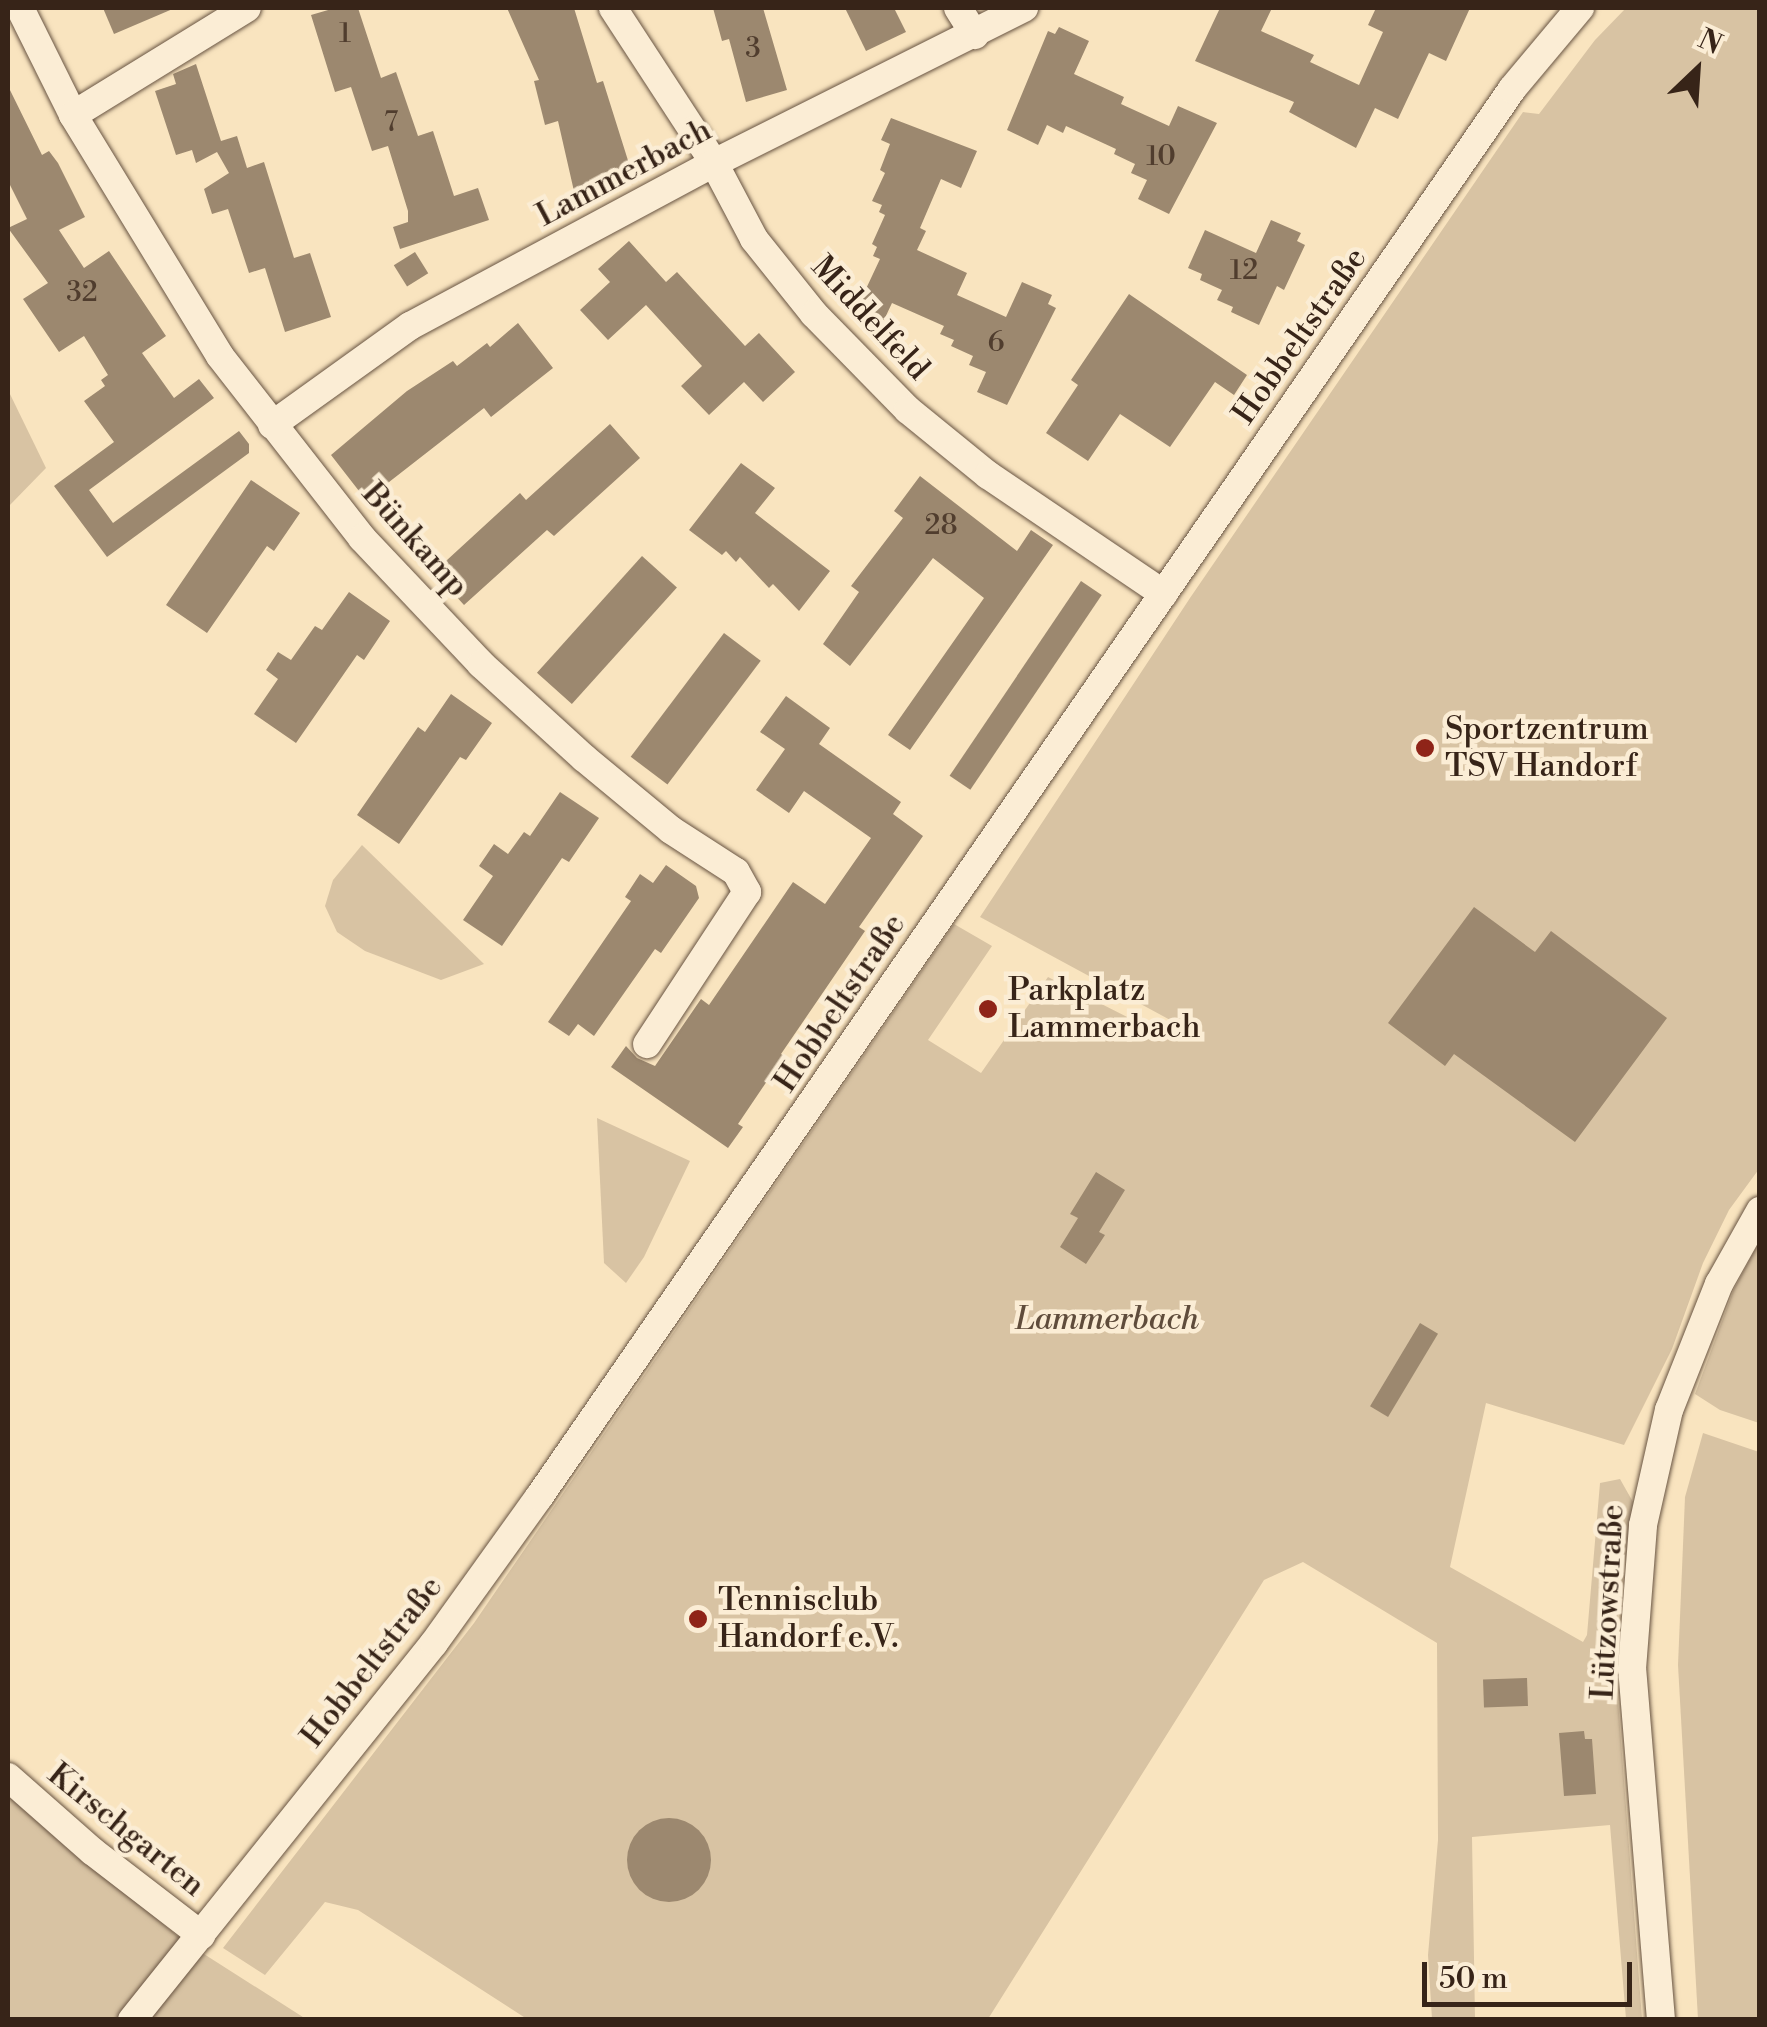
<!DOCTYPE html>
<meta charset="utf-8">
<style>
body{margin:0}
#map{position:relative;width:1767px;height:2027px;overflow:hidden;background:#f9e4bf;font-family:"Libre Bodoni",serif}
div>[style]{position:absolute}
.green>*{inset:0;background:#d8c3a3}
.building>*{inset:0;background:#9c886f;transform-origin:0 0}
.round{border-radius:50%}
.roads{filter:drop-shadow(0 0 2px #685442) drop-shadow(0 0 2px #685442)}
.minor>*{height:28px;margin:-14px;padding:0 14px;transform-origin:14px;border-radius:14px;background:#fbedd5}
.dots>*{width:28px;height:28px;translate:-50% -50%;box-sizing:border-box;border:5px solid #fbedd5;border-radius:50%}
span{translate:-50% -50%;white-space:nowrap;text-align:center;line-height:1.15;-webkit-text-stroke:9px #fbedd5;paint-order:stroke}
.number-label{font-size:28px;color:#503d2e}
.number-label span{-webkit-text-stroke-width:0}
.street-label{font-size:32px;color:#372418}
.poi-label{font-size:32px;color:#372418}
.left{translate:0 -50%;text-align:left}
.park-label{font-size:32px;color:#5f4c3b;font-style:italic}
.frame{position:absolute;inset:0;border:10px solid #372418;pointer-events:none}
.north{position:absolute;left:1647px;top:20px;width:100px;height:100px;-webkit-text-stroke:8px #fbedd5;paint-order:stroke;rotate:25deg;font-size:28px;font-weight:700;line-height:40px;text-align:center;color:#372418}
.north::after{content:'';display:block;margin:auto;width:35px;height:45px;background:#372418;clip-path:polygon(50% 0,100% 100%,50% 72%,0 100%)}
.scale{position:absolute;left:1422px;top:1962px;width:210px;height:45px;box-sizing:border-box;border:5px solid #372418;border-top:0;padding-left:12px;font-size:30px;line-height:35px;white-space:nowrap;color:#372418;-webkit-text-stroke:8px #fbedd5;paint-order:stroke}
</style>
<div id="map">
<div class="green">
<i style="clip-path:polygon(1626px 8px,1759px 8px,1759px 1169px,1729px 1210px,1703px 1263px,1672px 1349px,1624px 1445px,1486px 1403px,1450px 1567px,1583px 1642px,1587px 1635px,1600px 1483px,1620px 1479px,1633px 1502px,1614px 1648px,1642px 2019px,1626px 2019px,1610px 1825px,1472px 1837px,1475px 2019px,1432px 2019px,1428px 1955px,1438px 1840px,1437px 1643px,1303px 1562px,1264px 1580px,988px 2019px,527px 2019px,358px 1910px,325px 1902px,265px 1975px,223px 1948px,474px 1623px,954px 924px,992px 946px,928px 1040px,981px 1073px,1048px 977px,1147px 1027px,1185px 1028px,980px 917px,1190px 598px,1523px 112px,1539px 114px,1595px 40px)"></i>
<i style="clip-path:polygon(8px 390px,46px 468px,8px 507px)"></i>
<i style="clip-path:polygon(362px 845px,484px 964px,441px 980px,365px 951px,337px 932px,325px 906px,333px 880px)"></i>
<i style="clip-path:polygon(597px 1118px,690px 1161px,644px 1257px,626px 1283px,604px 1263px)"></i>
<i style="clip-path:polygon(1759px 1242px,1760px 1423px,1759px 1423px,1720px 1410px,1695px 1394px,1734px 1289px)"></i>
<i style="clip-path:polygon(1703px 1433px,1759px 1452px,1759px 2019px,1698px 2019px,1678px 1665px,1685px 1497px)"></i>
<i style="clip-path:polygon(8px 1791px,182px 1940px,306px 2019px,8px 2019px)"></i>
</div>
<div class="building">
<i style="clip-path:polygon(103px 8px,175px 8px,114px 34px)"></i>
<i style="clip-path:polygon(335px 8px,358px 8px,381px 78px,396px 72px,418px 136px,433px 131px,454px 196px,478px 188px,489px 220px,400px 249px,393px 227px,408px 222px,408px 211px,388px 146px,372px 151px,351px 87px,335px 92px,311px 15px)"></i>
<i style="clip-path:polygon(507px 8px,574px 8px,597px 83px,603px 81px,631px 170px,576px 200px,558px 121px,545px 125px,534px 81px,539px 80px)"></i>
<i style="clip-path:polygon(713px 8px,763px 8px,787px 90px,746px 102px,729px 39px,722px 41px)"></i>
<i style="clip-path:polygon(845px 8px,894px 8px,906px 32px,866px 51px)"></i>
<i style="clip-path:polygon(1220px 8px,1272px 8px,1261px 31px,1314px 55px,1310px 62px,1359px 85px,1383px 32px,1368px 25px,1376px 8px,1470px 8px,1446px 61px,1429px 53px,1398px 119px,1375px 108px,1356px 148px,1289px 112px,1294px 102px,1195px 61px)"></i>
<i style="clip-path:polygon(1059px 27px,1089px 41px,1074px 74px,1124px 97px,1121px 104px,1169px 126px,1178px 106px,1217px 123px,1169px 214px,1138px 199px,1147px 180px,1131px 173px,1135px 164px,1114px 154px,1116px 149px,1066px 126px,1063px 133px,1047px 125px,1038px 145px,1007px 130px,1048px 31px,1055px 34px)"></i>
<i style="clip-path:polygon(196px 64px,221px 141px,237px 136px,247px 168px,264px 162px,294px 258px,310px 253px,331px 317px,285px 332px,265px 268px,249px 273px,228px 209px,212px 214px,204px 189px,229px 173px,217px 152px,196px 163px,192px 150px,176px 155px,155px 91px,176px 84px,173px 74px)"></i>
<i style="clip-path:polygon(8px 86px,42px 155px,49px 151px,58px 163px,85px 217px,59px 230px,84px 268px,109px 251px,166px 336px,142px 353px,174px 398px,199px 379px,214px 398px,89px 490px,113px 523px,239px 431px,249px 444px,249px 453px,107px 557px,54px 486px,114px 442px,84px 401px,105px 386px,101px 380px,108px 375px,84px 336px,59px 352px,23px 299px,48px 283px,8px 228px,27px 219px,8px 181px)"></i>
<i style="clip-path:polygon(891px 118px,977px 151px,961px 188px,941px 179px,920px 228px,926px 231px,917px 250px,967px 273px,957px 295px,1006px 317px,1022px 282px,1052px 295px,1048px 304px,1056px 308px,1007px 405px,977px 392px,986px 372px,969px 365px,973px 356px,951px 346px,954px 340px,940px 334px,944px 326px,892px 303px,884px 320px,857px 308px,880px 259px,873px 256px,877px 247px,872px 244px,885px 215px,879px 212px,882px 205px,872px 201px,885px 173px,880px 170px,890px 144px,881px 140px)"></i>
<i style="clip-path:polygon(1271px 220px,1301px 233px,1297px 241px,1305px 245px,1284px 290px,1277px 286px,1259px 325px,1231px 312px,1233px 307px,1217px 300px,1222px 290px,1200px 280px,1202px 274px,1188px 268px,1205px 230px,1256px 253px)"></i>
<i style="clip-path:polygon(629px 241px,666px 282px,677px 272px,745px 346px,759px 333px,795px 372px,763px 402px,744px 382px,709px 415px,681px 386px,702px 366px,646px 305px,608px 340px,580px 310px,610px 282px,598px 269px)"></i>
<i style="left:415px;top:252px;width:25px;height:25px;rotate:58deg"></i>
<i style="clip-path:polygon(1129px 294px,1247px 375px,1234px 395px,1215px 382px,1170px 447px,1120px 414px,1088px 461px,1046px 433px,1078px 385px,1071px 380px)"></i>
<i style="clip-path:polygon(518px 323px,553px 368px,491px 417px,484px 408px,366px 500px,331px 455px,407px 391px,453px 361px,457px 366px,487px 343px,490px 347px)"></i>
<i style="clip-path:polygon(610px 424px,640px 458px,554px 536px,547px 530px,464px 605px,434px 572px,520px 493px,526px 500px)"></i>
<i style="clip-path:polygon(741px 463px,775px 488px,755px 513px,830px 571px,799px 611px,773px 584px,769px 588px,740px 557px,736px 562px,726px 551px,722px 555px,689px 530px)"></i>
<i style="clip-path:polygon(920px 476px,1017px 551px,1031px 530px,1053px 545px,910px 750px,888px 735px,984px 598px,933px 558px,850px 666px,823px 644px,859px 592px,851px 586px,903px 518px,894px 511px)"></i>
<i style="clip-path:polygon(251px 480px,300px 513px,274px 551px,267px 546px,207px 633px,166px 605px)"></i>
<i style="left:642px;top:556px;width:47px;height:157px;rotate:42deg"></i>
<i style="left:1081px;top:581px;width:25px;height:235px;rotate:34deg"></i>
<i style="clip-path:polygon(349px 592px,390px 621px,364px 660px,357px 655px,296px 743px,254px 714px,278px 679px,266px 670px,278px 652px,291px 660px,315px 626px,322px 630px)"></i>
<i style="left:724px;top:633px;width:46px;height:155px;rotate:37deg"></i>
<i style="clip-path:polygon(451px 694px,492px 723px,466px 760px,460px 757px,399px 844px,357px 815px,418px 727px,425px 732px)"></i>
<i style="clip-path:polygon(786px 696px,830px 728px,819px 744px,901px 802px,893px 814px,923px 836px,859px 927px,865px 931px,781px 1054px,784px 1056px,738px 1124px,743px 1127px,728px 1148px,611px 1067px,626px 1046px,637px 1058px,655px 1066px,701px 999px,709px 1005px,793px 882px,825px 904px,871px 838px,804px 791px,789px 813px,756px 790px,785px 749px,760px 732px)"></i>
<i style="clip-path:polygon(560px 792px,599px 818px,569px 862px,562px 858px,502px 946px,463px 920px,493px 876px,479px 866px,494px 844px,508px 854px,524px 832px,530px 836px)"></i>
<i style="clip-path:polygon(666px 865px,696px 886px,699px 898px,661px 953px,655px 949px,594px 1036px,578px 1024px,569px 1036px,548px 1022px,631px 901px,625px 897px,640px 874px,653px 883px)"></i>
<i style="clip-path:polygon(1474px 907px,1535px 952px,1551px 931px,1667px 1018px,1575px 1142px,1454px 1054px,1445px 1066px,1388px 1023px)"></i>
<i style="clip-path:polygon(1096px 1172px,1125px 1190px,1099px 1232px,1105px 1235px,1086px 1264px,1060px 1247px,1078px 1218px,1070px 1214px)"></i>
<i style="left:1420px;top:1323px;width:21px;height:97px;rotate:31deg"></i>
<i style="left:1527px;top:1678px;width:28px;height:44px;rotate:88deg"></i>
<i style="clip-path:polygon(1584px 1731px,1585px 1739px,1592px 1739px,1596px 1794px,1564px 1796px,1559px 1733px)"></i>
<i class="round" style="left:627px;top:1818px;width:84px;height:84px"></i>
</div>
<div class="roads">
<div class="minor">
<i style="left:20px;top:8px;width:119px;rotate:63.6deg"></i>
<i style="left:73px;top:115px;width:282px;rotate:58.6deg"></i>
<i style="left:220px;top:356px;width:231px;rotate:52deg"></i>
<i style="left:362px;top:538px;width:173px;rotate:46.6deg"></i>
<i style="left:481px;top:664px;width:139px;rotate:42.4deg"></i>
<i style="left:584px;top:758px;width:113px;rotate:39.6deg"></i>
<i style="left:671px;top:830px;width:77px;rotate:32.9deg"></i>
<i style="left:736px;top:872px;width:23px;rotate:61deg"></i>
<i style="left:747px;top:892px;width:182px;rotate:123.3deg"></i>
<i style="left:613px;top:8px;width:185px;rotate:56.9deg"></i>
<i style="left:714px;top:163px;width:86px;rotate:62.2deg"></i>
<i style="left:754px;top:239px;width:96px;rotate:51.3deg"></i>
<i style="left:814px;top:314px;width:134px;rotate:45.6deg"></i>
<i style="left:908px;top:410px;width:103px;rotate:39.1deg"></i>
<i style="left:988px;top:475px;width:212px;rotate:34.1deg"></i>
<i style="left:958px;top:8px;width:32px;rotate:58deg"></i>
<i style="left:73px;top:115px;width:204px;rotate:-31.6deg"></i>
<i style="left:272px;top:425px;width:170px;rotate:-35.7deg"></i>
<i style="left:410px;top:326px;width:345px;rotate:-28.2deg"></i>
<i style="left:714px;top:163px;width:347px;rotate:-26.6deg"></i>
<i style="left:8px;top:1777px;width:112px;rotate:41.4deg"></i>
<i style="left:92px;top:1851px;width:138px;rotate:37.6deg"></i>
<i style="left:132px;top:2020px;width:483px;rotate:-51.3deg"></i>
<i style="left:434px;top:1643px;width:180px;rotate:-54.3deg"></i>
<i style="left:539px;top:1497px;width:1711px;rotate:-55.35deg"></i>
<i style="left:1512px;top:89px;width:106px;rotate:-50deg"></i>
<i style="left:1661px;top:2020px;width:352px;rotate:-94.7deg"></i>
<i style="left:1632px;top:1669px;width:144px;rotate:-85.6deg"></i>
<i style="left:1643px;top:1525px;width:118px;rotate:-77.3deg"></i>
<i style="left:1669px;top:1410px;width:136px;rotate:-68.4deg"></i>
<i style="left:1719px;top:1284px;width:84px;rotate:-60.7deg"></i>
</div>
</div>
<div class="dots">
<i style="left:1425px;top:748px;background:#8f2418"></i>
<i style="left:988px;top:1009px;background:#8f2418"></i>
<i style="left:698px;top:1619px;background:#8f2418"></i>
</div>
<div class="number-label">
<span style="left:345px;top:34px">1</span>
<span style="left:753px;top:49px">3</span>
<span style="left:391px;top:123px">7</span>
<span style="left:1161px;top:157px">10</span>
<span style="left:1244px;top:271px">12</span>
<span style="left:82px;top:293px">32</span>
<span style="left:996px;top:343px">6</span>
<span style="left:941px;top:526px">28</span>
</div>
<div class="street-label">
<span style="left:624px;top:173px;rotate:-28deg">Lammerbach</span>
<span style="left:870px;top:318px;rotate:47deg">Middelfeld</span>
<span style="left:1300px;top:336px;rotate:-55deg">Hobbeltstraße</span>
<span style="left:415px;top:540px;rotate:48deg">Bünkamp</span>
<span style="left:840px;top:1003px;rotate:-56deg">Hobbeltstraße</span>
<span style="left:1608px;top:1602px;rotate:-87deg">Lützowstraße</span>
<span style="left:372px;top:1662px;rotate:-52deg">Hobbeltstraße</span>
<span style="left:126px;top:1830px;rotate:39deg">Kirschgarten</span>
</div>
<div class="poi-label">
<span class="left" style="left:1445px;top:748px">Sportzentrum<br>TSV Handorf</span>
<span class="left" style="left:1008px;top:1009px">Parkplatz<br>Lammerbach</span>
<span class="left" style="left:718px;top:1619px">Tennisclub<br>Handorf e.V.</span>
</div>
<div class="park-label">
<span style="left:1107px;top:1319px">Lammerbach</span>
</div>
<div class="frame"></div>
<div class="north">N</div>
<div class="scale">50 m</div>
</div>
